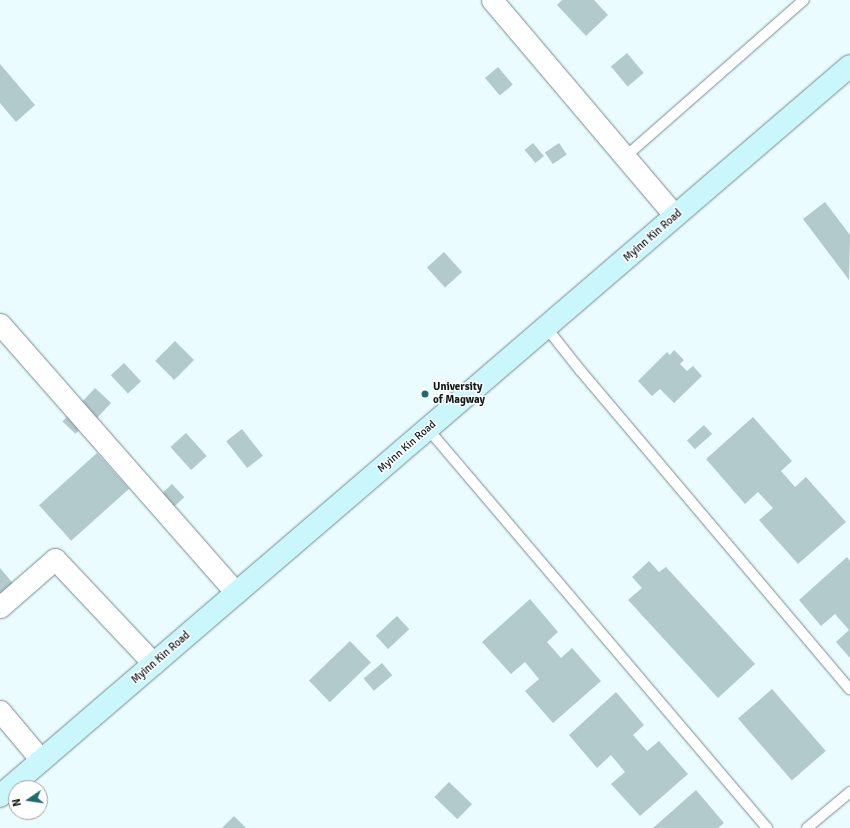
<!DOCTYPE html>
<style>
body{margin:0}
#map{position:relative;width:850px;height:828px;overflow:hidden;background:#eafcff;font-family:Signika,sans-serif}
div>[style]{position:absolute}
.building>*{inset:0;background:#b3cacd;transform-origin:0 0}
.roads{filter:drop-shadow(0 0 1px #778c8f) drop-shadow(0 0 1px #778c8f)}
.lane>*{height:10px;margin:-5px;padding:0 5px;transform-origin:5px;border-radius:5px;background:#fff}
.street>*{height:21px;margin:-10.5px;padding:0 10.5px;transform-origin:10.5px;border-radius:10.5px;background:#fff}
.secondary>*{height:22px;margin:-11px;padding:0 11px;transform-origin:11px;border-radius:11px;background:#caf7fc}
.dots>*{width:11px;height:11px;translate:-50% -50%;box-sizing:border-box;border:2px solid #fff;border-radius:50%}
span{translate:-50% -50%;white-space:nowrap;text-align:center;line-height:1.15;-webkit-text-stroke:3px #fff;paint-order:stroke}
.street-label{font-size:11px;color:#11191a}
.poi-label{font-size:11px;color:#11191a;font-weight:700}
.left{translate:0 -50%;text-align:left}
.north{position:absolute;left:8px;top:780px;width:40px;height:40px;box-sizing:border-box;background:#fff;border:1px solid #a0a3a3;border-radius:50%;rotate:257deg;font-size:11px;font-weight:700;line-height:16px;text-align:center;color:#11191a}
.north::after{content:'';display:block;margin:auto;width:14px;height:18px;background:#1e6972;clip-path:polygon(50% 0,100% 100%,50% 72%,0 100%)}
</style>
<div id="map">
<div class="building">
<i style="clip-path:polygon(562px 0,594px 0,608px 15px,586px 36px,557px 5px)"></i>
<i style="left:627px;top:53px;width:26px;height:21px;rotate:50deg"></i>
<i style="clip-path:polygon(0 64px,35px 105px,16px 122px,0 103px)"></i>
<i style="left:498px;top:67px;width:23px;height:17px;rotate:50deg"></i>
<i style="left:533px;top:143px;width:17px;height:11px;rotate:50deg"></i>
<i style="left:559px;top:143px;width:14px;height:17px;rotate:56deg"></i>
<i style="clip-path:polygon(825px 202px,850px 235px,849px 280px,803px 219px)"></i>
<i style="left:444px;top:252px;width:27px;height:23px;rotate:48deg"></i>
<i style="left:175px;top:341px;width:27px;height:28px;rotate:45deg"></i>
<i style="clip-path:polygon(674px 350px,684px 360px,680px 364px,687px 371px,693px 366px,702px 376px,674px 403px,660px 389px,652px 396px,638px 381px,667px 352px,670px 355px)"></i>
<i style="left:124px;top:363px;width:25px;height:18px;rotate:47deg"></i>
<i style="left:95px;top:388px;width:22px;height:22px;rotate:43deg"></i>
<i style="left:74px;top:409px;width:18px;height:17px;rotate:43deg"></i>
<i style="clip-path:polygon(753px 417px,792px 461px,781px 471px,795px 487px,806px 477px,846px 522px,798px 564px,759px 520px,773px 508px,758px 492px,745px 504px,706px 459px)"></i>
<i style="left:704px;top:425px;width:12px;height:23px;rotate:48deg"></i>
<i style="left:242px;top:429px;width:34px;height:20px;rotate:52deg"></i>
<i style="left:186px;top:433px;width:31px;height:21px;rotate:48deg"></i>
<i style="left:97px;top:453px;width:48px;height:78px;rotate:48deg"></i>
<i style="left:172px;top:484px;width:18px;height:19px;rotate:47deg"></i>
<i style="clip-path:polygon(847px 557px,850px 561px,850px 658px,836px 642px,849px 630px,835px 614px,821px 626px,799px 600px)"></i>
<i style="clip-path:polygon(649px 561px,659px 572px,666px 567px,755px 664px,718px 698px,628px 600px,642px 588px,632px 577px)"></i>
<i style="clip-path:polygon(0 568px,16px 587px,0 600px)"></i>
<i style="clip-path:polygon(530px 599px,558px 632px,547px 642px,561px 658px,572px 648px,601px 681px,553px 723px,525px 691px,539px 679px,525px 662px,511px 674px,482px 642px)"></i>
<i style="left:397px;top:616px;width:18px;height:29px;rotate:47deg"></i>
<i style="left:350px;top:641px;width:30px;height:57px;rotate:46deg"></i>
<i style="left:382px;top:663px;width:16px;height:24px;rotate:50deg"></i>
<i style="left:772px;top:689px;width:82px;height:45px;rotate:49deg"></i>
<i style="clip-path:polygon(616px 692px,644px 725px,633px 735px,647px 751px,659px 741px,688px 774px,640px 816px,611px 784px,625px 772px,611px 755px,597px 768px,569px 735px)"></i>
<i style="left:449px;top:782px;width:32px;height:21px;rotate:44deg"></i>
<i style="clip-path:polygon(696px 790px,724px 823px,718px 828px,653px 828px)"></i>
<i style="clip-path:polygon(234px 816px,246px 828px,222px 828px)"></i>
</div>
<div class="roads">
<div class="lane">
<i style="left:625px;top:157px;width:238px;rotate:-41.3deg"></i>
<i style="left:546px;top:327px;width:55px;rotate:51.7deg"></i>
<i style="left:580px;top:370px;width:418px;rotate:49.8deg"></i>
<i style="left:428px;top:429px;width:524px;rotate:49.65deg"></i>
<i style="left:807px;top:828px;width:56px;rotate:-39.9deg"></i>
</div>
<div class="street">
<i style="left:492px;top:0;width:283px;rotate:49.7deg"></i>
<i style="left:0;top:324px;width:358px;rotate:48.7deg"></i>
<i style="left:0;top:607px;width:73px;rotate:-41.1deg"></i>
<i style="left:55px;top:559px;width:144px;rotate:46.7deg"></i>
<i style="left:0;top:711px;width:64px;rotate:50.1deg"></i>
</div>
<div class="secondary">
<i style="left:0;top:796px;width:1120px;rotate:-40.66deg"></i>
</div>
</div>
<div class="dots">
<i style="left:425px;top:394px;background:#1e6972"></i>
</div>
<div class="street-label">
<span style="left:653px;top:236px;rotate:-41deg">Myinn Kin Road</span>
<span style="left:407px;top:447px;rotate:-41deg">Myinn Kin Road</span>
<span style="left:161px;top:658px;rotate:-41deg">Myinn Kin Road</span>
</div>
<div class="poi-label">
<span class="left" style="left:433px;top:394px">University<br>of Magway</span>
</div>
<div class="north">N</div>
</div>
